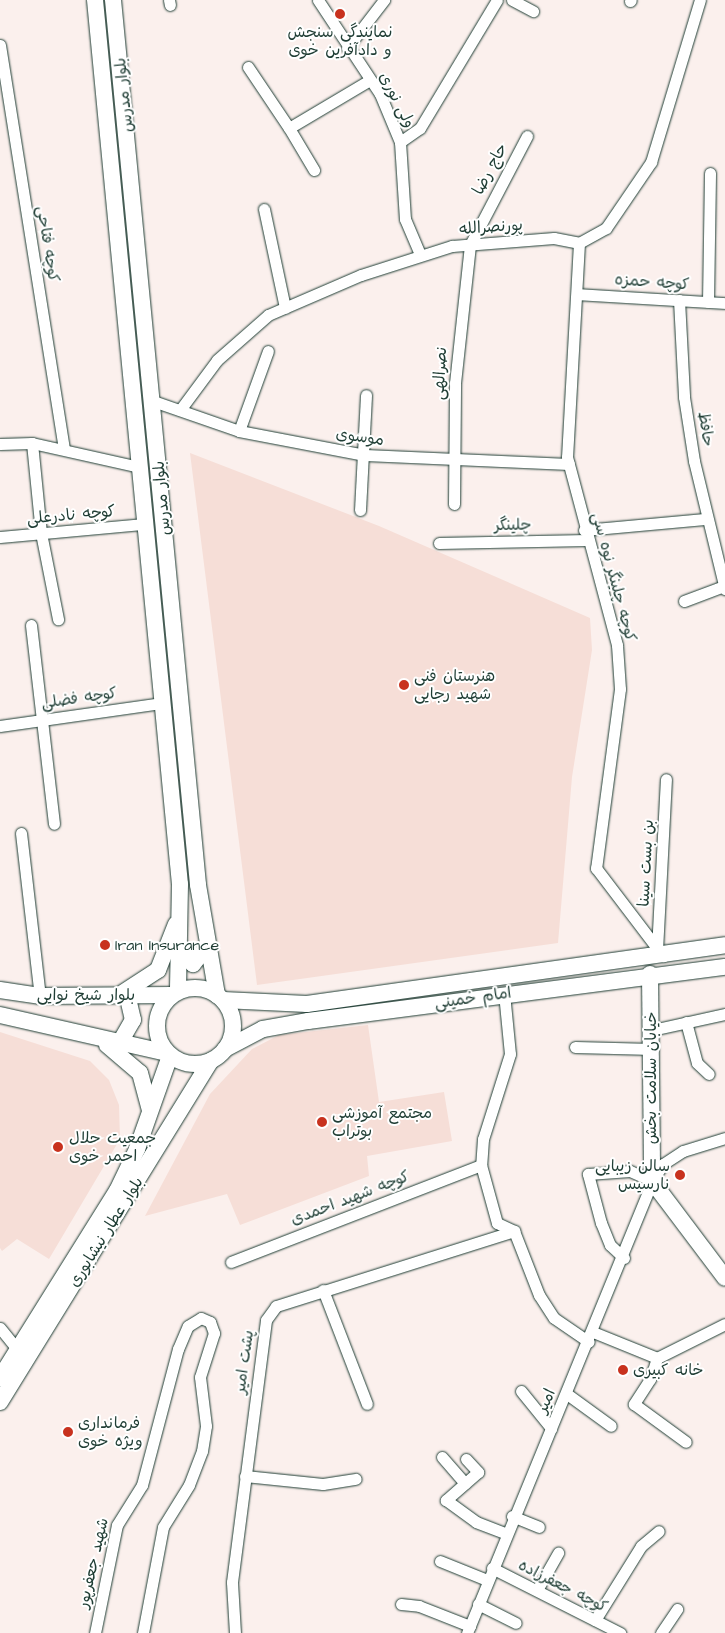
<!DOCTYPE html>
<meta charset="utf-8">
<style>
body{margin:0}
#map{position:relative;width:725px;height:1633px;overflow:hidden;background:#fbf0ed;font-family:"Architects Daughter","Playpen Sans Arabic",sans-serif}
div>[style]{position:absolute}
.built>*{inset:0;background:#f6ded7}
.roads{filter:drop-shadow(0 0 1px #1f3d34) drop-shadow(0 0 1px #1f3d34)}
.street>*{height:11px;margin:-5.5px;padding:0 5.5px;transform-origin:5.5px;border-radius:5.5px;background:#fff}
.secondary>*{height:16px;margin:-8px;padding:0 8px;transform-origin:8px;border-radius:8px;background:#fff}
.secondary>.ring{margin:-8px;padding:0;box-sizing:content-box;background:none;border:16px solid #fff;border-radius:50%}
.dots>*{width:14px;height:14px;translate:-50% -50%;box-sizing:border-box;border:2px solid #fff;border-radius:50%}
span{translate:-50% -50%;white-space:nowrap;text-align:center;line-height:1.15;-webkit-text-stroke:4px #fff;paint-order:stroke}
.poi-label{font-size:16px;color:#1f3d34}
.left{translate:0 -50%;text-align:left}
.right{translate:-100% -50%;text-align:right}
.street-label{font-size:16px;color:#1f3d34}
</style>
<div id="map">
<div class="built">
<i style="clip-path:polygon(190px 453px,379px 526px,590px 618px,592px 650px,572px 777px,558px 943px,257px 985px)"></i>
<i style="clip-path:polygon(368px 1025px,379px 1102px,444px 1092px,452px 1141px,367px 1156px,369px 1176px,240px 1225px,227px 1194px,145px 1216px,210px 1094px,252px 1049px,279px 1035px)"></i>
<i style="clip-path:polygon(0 1032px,90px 1061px,109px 1080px,119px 1105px,120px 1139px,49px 1259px,17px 1239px,2px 1251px,0 1248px)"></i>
</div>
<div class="roads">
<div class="street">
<i style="left:169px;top:0;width:5px;rotate:79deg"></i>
<i style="left:318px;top:0;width:113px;rotate:56.6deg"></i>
<i style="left:380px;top:94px;width:52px;rotate:67.4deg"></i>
<i style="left:400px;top:142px;width:77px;rotate:86.3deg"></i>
<i style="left:405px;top:219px;width:39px;rotate:67deg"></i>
<i style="left:512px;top:0;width:24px;rotate:28deg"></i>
<i style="left:630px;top:1px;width:1px;rotate:-45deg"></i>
<i style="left:0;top:45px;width:409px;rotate:81deg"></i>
<i style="left:347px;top:48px;width:61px;rotate:-52.4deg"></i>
<i style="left:248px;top:67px;width:73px;rotate:56.1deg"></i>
<i style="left:289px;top:128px;width:94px;rotate:-30.7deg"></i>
<i style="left:289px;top:128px;width:49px;rotate:59.2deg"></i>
<i style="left:400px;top:142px;width:24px;rotate:-35deg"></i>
<i style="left:420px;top:128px;width:149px;rotate:-59deg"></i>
<i style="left:264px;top:209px;width:101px;rotate:78deg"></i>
<i style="left:579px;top:243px;width:214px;rotate:93.2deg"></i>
<i style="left:567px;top:457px;width:195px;rotate:75.1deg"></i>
<i style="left:617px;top:645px;width:44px;rotate:86.1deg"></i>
<i style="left:620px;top:689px;width:181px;rotate:97.6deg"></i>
<i style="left:596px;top:868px;width:111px;rotate:52.7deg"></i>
<i style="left:577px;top:294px;width:148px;rotate:3.5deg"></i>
<i style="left:679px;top:300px;width:97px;rotate:87deg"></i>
<i style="left:684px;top:397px;width:65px;rotate:81.1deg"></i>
<i style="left:694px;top:461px;width:132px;rotate:76.4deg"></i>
<i style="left:708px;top:302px;width:129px;rotate:-89.1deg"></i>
<i style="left:153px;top:401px;width:91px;rotate:19.2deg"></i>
<i style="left:239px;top:431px;width:128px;rotate:10.8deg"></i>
<i style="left:365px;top:455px;width:204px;rotate:2.5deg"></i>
<i style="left:180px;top:410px;width:62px;rotate:-53.5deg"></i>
<i style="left:217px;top:360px;width:68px;rotate:-41.4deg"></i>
<i style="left:268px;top:315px;width:101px;rotate:-23.3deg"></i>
<i style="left:361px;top:275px;width:96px;rotate:-17.7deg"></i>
<i style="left:452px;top:246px;width:102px;rotate:-4.5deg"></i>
<i style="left:554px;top:238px;width:25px;rotate:11deg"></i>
<i style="left:579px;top:243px;width:31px;rotate:-29deg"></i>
<i style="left:606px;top:228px;width:80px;rotate:-55.7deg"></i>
<i style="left:651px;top:162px;width:169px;rotate:-73.2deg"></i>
<i style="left:239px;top:431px;width:85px;rotate:-70.1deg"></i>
<i style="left:32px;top:443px;width:90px;rotate:84.3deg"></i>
<i style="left:41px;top:533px;width:88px;rotate:78.8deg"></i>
<i style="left:0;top:444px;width:32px;rotate:-2deg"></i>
<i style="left:32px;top:443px;width:110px;rotate:12.6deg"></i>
<i style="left:454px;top:504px;width:121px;rotate:-89.5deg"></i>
<i style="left:455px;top:383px;width:139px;rotate:-83.8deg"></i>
<i style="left:470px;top:245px;width:123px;rotate:-62.4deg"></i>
<i style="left:360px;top:510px;width:115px;rotate:-87deg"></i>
<i style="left:584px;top:530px;width:121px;rotate:-5.2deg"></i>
<i style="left:0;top:537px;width:145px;rotate:-5.2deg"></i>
<i style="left:439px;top:543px;width:148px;rotate:-1.2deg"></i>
<i style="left:684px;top:601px;width:43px;rotate:-20.6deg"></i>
<i style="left:31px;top:625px;width:200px;rotate:83.4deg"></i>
<i style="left:0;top:726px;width:164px;rotate:-8.1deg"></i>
<i style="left:21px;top:833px;width:164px;rotate:83.4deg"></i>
<i style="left:657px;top:950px;width:171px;rotate:-87deg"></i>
<i style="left:504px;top:993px;width:61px;rotate:84.4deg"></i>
<i style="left:510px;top:1054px;width:89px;rotate:107.6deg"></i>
<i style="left:483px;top:1139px;width:26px;rotate:94deg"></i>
<i style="left:481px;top:1165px;width:60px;rotate:74.6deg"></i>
<i style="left:497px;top:1223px;width:19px;rotate:25deg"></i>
<i style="left:686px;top:1022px;width:42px;rotate:75deg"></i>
<i style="left:697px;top:1063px;width:16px;rotate:43deg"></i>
<i style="left:652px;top:1030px;width:75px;rotate:-12.4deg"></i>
<i style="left:575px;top:1047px;width:78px;rotate:1.5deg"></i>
<i style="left:514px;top:1231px;width:69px;rotate:68.7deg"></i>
<i style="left:539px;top:1295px;width:27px;rotate:57deg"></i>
<i style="left:554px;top:1318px;width:42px;rotate:34.4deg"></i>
<i style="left:624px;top:1258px;width:19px;rotate:-137deg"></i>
<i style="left:610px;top:1245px;width:24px;rotate:-112deg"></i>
<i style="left:601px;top:1223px;width:51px;rotate:-104.9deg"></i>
<i style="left:588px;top:1174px;width:42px;rotate:-4.1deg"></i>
<i style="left:630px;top:1171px;width:24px;rotate:24deg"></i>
<i style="left:231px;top:1262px;width:268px;rotate:-21.2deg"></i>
<i style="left:323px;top:1290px;width:122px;rotate:68.9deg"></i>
<i style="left:0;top:1328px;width:28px;rotate:51deg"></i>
<i style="left:593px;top:1332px;width:69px;rotate:22.1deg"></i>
<i style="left:657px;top:1358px;width:22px;rotate:108deg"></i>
<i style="left:650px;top:1379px;width:30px;rotate:123deg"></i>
<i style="left:634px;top:1404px;width:64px;rotate:36.2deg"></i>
<i style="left:657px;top:1358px;width:76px;rotate:-26.6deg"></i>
<i style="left:521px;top:1391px;width:48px;rotate:51deg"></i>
<i style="left:567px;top:1394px;width:54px;rotate:36deg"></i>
<i style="left:442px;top:1457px;width:35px;rotate:49deg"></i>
<i style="left:466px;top:1459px;width:18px;rotate:47deg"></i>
<i style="left:478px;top:1472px;width:43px;rotate:138.8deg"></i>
<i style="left:446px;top:1500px;width:37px;rotate:36deg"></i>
<i style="left:476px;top:1522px;width:31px;rotate:21deg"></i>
<i style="left:245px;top:1476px;width:78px;rotate:5.9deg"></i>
<i style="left:323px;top:1484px;width:33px;rotate:-9deg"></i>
<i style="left:512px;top:1516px;width:29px;rotate:22deg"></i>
<i style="left:440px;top:1561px;width:51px;rotate:22deg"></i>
<i style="left:492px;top:1568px;width:144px;rotate:26.9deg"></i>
<i style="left:537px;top:1590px;width:43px;rotate:-60.4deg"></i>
<i style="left:401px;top:1604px;width:18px;rotate:6deg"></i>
<i style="left:419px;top:1606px;width:55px;rotate:21.4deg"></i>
<i style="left:478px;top:1604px;width:42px;rotate:26.6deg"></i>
<i style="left:595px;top:1620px;width:87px;rotate:-58.1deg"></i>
<i style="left:641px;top:1546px;width:23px;rotate:-40deg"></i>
<i style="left:95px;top:1633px;width:110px;rotate:-78.5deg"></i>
<i style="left:117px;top:1525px;width:47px;rotate:-58deg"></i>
<i style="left:142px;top:1485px;width:141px;rotate:-75.2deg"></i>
<i style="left:178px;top:1349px;width:25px;rotate:-67deg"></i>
<i style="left:188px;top:1326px;width:15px;rotate:-32deg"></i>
<i style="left:201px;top:1318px;width:10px;rotate:24deg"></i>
<i style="left:210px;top:1322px;width:12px;rotate:70deg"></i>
<i style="left:214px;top:1333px;width:46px;rotate:107.7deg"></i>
<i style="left:200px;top:1377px;width:49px;rotate:83deg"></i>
<i style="left:206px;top:1426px;width:25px;rotate:99deg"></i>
<i style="left:202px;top:1451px;width:36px;rotate:111deg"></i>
<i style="left:189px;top:1485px;width:49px;rotate:121.8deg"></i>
<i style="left:163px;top:1527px;width:108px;rotate:100.7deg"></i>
<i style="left:235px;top:1633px;width:51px;rotate:-93.4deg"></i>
<i style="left:232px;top:1582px;width:264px;rotate:-82.6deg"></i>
<i style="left:266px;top:1320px;width:17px;rotate:-54deg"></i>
<i style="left:276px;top:1306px;width:250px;rotate:-17.5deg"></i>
<i style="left:467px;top:1633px;width:488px;rotate:-67.7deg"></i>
<i style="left:652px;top:1181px;width:20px;rotate:-57deg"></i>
<i style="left:663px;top:1164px;width:24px;rotate:-33deg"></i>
<i style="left:683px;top:1151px;width:44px;rotate:-17.2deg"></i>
<i style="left:661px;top:1633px;width:29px;rotate:-56deg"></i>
</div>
<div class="secondary">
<i style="left:95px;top:0;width:888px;rotate:84.51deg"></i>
<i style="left:180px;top:884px;width:107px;rotate:91.1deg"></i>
<i style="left:113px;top:0;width:889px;rotate:84.51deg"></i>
<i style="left:198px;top:885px;width:112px;rotate:80.2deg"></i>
<i style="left:181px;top:947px;width:21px;rotate:55deg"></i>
<i style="left:193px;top:964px;width:22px;rotate:-51deg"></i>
<i style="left:650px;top:974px;width:207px;rotate:89.4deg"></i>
<i style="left:652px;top:1181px;width:121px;rotate:53deg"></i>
<i class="ring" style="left:157px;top:988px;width:60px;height:60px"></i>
<i style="left:0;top:990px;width:40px;rotate:8.5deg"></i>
<i style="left:40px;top:996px;width:132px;rotate:-0.4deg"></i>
<i style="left:121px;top:994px;width:44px;rotate:-33deg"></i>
<i style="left:158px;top:970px;width:49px;rotate:-68.6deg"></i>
<i style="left:223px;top:1000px;width:84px;rotate:2.7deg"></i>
<i style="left:307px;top:1004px;width:422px;rotate:-8deg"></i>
<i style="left:0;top:1015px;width:171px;rotate:12.8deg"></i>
<i style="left:119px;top:1044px;width:28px;rotate:-60deg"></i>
<i style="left:133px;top:1020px;width:26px;rotate:-103deg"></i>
<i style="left:107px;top:1045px;width:43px;rotate:40.3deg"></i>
<i style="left:140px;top:1073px;width:38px;rotate:75deg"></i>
<i style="left:225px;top:1049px;width:43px;rotate:-27.8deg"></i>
<i style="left:263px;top:1029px;width:46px;rotate:-10.1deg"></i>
<i style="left:308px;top:1021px;width:420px;rotate:-7.4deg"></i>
<i style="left:0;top:1378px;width:221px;rotate:-58deg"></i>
<i style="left:117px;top:1191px;width:47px;rotate:-64.5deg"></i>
<i style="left:137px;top:1149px;width:99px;rotate:-70.5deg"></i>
<i style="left:0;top:1402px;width:401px;rotate:-58.3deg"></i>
</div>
</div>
<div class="dots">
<i style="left:340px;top:14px;background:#c8321e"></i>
<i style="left:404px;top:685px;background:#c8321e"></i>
<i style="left:105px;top:945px;background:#c8321e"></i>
<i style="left:322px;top:1122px;background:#c8321e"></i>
<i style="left:58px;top:1147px;background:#c8321e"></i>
<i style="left:680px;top:1175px;background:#c8321e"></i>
<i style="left:623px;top:1370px;background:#c8321e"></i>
<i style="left:68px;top:1432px;background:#c8321e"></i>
</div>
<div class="poi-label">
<span style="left:340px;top:41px">نمایندگی سنجش<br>و دادآفرین خوی</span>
<span class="left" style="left:414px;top:685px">هنرستان فنی<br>شهید رجایی</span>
<span class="left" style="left:115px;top:945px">Iran Insurance</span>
<span class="left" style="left:332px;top:1122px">مجتمع آموزشی<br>بوتراب</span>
<span class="left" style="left:69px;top:1147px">جمعیت حلال<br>احمر خوی</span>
<span class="right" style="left:670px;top:1175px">سالن زیبایی<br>نارسیس</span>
<span class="left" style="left:633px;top:1370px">خانه کبیری</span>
<span class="left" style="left:78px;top:1432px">فرمانداری<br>ویژه خوی</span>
</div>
<div class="street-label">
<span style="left:124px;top:95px;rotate:-96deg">بلوار مدرس</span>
<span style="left:397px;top:100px;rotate:63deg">ولی نوری</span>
<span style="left:490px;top:169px;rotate:-62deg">حاج رضا</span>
<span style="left:491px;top:227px;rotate:-4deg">پورنصرالله</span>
<span style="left:48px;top:244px;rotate:81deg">کوچه فتاحی</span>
<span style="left:652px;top:282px;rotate:4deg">کوچه حمزه</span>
<span style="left:440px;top:373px;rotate:-87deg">نصرالهی</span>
<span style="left:706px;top:429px;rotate:81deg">حافظ</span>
<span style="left:360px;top:437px;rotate:8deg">موسوی</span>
<span style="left:162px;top:498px;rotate:-95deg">بلوار مدرس</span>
<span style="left:71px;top:515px;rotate:-5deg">کوچه نادرعلی</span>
<span style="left:513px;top:525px;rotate:-1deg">چلینگر</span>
<span style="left:614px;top:577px;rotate:75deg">کوچه چلینگر نوه سی</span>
<span style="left:79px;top:698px;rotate:-8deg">کوچه فضلی</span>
<span style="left:646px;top:863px;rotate:-87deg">بن بست سینا</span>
<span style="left:86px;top:995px">بلوار شیخ نوایی</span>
<span style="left:473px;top:998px;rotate:-8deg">امام خمینی</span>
<span style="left:651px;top:1078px;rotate:-90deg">خیابان سلامت بخش</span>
<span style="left:350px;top:1198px;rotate:-21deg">کوچه شهید احمدی</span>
<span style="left:106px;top:1232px;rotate:-58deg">بلوار عطار نیشابوری</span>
<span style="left:244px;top:1362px;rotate:-82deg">پشت امیر</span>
<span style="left:546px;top:1401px;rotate:-66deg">امیر</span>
<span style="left:93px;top:1563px;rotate:-77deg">شهید جعفرپور</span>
<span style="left:563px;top:1586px;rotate:27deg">کوچه جعفرزاده</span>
</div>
</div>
